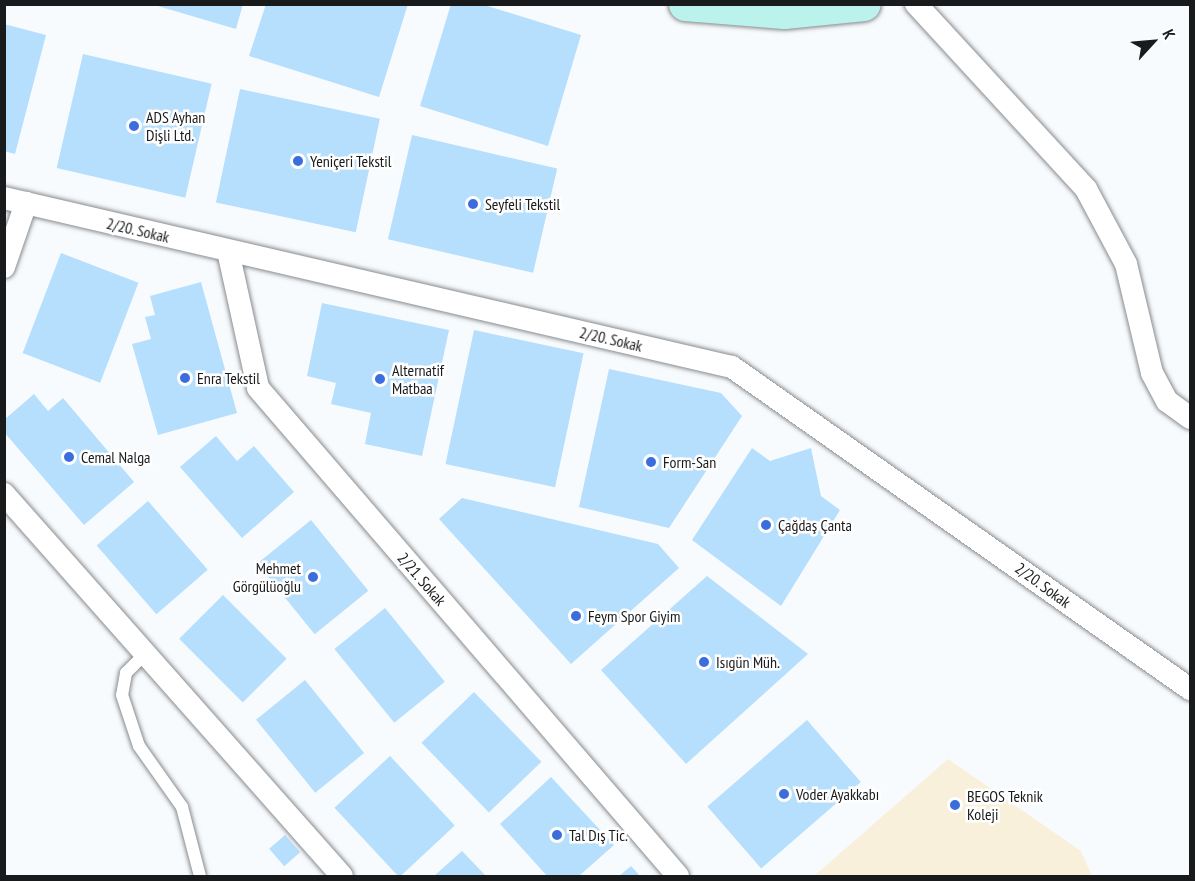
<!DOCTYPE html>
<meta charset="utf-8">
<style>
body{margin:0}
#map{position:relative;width:1195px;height:881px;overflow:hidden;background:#f8fbfe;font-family:"PT Sans Narrow",sans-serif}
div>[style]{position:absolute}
.education>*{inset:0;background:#f9f0db}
.building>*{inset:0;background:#b6defd;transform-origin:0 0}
.roads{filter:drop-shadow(0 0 2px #898c8f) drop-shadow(0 0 2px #898c8f)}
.service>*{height:12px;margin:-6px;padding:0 6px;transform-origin:6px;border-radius:6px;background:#fff}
.minor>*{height:22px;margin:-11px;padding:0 11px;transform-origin:11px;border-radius:11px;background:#fff}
.secondary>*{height:33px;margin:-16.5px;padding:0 16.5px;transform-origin:16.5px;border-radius:16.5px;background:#bbf3ec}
.dots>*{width:16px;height:16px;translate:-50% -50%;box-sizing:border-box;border:3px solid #fff;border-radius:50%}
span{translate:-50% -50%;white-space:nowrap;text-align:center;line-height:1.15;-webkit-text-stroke:5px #fff;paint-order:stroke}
.poi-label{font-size:16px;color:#191a1b}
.left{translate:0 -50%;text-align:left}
.right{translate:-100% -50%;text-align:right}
.street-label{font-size:16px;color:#191a1b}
.frame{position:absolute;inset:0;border:6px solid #191a1b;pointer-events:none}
.north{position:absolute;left:1123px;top:12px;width:60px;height:60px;-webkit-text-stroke:4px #fff;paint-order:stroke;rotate:64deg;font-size:16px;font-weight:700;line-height:24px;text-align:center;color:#191a1b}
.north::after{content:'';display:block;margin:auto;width:21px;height:27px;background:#191a1b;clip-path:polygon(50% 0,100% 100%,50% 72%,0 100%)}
</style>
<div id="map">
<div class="education">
<i style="clip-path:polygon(948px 759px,1081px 851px,1092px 876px,814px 876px)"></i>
</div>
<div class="building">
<i style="clip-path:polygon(151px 4px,243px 4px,236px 29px)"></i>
<i style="clip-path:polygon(266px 4px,408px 4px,379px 97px,249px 56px)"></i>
<i style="clip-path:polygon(451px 4px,481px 4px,581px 35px,548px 146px,420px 106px)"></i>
<i style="clip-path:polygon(4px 24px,46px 35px,15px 154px,4px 151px)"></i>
<i style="left:83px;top:54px;width:132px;height:117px;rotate:13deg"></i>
<i style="left:240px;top:89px;width:143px;height:116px;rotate:12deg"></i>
<i style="left:412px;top:135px;width:149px;height:107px;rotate:13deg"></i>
<i style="left:61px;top:253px;width:83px;height:107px;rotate:21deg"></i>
<i style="clip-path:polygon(201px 282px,237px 413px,158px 435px,132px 344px,151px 339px,145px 317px,155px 315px,150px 296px)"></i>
<i style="clip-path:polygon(322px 303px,449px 330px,422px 456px,365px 444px,371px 413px,331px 404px,336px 383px,307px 376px)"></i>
<i style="left:474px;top:330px;width:112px;height:137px;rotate:12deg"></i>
<i style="clip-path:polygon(609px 369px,721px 393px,742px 416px,669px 528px,579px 507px)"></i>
<i style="clip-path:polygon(34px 394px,48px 411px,63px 398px,134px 482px,84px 525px,4px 432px,4px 420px)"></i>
<i style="clip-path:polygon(216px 436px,237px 461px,254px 446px,294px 492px,242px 538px,180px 467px)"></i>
<i style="clip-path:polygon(752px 448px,770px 461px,811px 448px,821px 496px,840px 510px,781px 606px,692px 540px)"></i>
<i style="clip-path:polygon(462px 498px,658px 544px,679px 568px,571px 664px,439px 519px)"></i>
<i style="left:148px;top:501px;width:91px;height:68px;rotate:49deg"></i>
<i style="left:311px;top:520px;width:91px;height:69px;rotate:51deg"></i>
<i style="clip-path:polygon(707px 576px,808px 654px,686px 764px,601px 670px)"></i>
<i style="left:223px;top:595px;width:90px;height:62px;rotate:45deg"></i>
<i style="left:385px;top:608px;width:95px;height:65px;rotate:51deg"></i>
<i style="left:305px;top:680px;width:94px;height:63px;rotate:51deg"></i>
<i style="left:474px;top:692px;width:97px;height:73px;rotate:46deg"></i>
<i style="left:807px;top:720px;width:82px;height:132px;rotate:49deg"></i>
<i style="left:390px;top:756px;width:95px;height:76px;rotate:47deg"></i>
<i style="clip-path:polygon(551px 777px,614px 845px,579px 876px,547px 876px,500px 824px)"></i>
<i style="left:285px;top:835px;width:23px;height:21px;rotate:49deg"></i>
<i style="clip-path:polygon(462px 851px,486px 876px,434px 876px)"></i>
<i style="clip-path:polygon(631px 866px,640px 876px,619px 876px)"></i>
</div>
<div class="roads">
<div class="service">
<i style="left:145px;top:654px;width:27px;rotate:135deg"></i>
<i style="left:126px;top:673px;width:22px;rotate:100deg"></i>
<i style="left:122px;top:695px;width:54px;rotate:71.6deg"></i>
<i style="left:139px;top:746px;width:75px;rotate:54.8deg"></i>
<i style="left:182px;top:807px;width:71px;rotate:75.4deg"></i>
</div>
<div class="minor">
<i style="left:916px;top:4px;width:251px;rotate:47.4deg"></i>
<i style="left:1086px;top:189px;width:85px;rotate:61.9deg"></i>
<i style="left:1126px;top:264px;width:112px;rotate:76.6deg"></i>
<i style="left:1152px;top:373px;width:32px;rotate:62deg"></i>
<i style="left:1167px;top:401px;width:29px;rotate:36deg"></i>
<i style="left:4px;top:198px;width:747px;rotate:13.07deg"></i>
<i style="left:732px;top:367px;width:560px;rotate:35.11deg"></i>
<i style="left:228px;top:251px;width:140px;rotate:77.6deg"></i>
<i style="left:258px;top:388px;width:644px;rotate:49.28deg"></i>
<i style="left:4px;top:267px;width:68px;rotate:-71deg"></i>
<i style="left:4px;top:494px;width:510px;rotate:48.5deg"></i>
</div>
<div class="secondary">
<i style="left:685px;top:4px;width:99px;rotate:4.6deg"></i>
<i style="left:784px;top:12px;width:80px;rotate:-5.7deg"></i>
</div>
</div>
<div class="dots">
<i style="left:134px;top:126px;background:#3b6ddd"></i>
<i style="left:298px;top:161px;background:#3b6ddd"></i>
<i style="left:473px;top:204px;background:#3b6ddd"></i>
<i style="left:185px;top:378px;background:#3b6ddd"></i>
<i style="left:380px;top:379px;background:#3b6ddd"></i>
<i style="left:69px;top:457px;background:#3b6ddd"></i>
<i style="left:651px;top:462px;background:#3b6ddd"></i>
<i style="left:766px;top:525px;background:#3b6ddd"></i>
<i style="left:313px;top:577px;background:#3b6ddd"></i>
<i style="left:576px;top:616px;background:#3b6ddd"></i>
<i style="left:704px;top:662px;background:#3b6ddd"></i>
<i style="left:784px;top:794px;background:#3b6ddd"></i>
<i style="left:955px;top:805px;background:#3b6ddd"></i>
<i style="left:557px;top:835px;background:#3b6ddd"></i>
</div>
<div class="poi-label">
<span class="left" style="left:146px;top:126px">ADS Ayhan<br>Dişli Ltd.</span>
<span class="left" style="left:310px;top:161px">Yeniçeri Tekstil</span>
<span class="left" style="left:485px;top:204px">Seyfeli Tekstil</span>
<span class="left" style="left:392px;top:379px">Alternatif<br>Matbaa</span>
<span class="left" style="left:197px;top:378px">Enra Tekstil</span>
<span class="left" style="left:81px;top:457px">Cemal Nalga</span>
<span class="left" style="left:663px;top:462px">Form-San</span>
<span class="left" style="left:778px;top:525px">Çağdaş Çanta</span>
<span class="right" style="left:301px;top:577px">Mehmet<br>Görgülüoğlu</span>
<span class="left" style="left:588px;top:616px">Feym Spor Giyim</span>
<span class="left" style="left:716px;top:662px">Isıgün Müh.</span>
<span class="left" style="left:796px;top:794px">Voder Ayakkabı</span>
<span class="left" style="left:967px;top:805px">BEGOS Teknik<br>Koleji</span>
<span class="left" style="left:569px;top:835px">Tal Dış Tic.</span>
</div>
<div class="street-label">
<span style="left:138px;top:230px;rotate:13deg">2/20. Sokak</span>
<span style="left:611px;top:339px;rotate:13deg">2/20. Sokak</span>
<span style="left:422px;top:579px;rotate:49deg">2/21. Sokak</span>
<span style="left:1043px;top:585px;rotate:36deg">2/20. Sokak</span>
</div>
<div class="frame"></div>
<div class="north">K</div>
</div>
